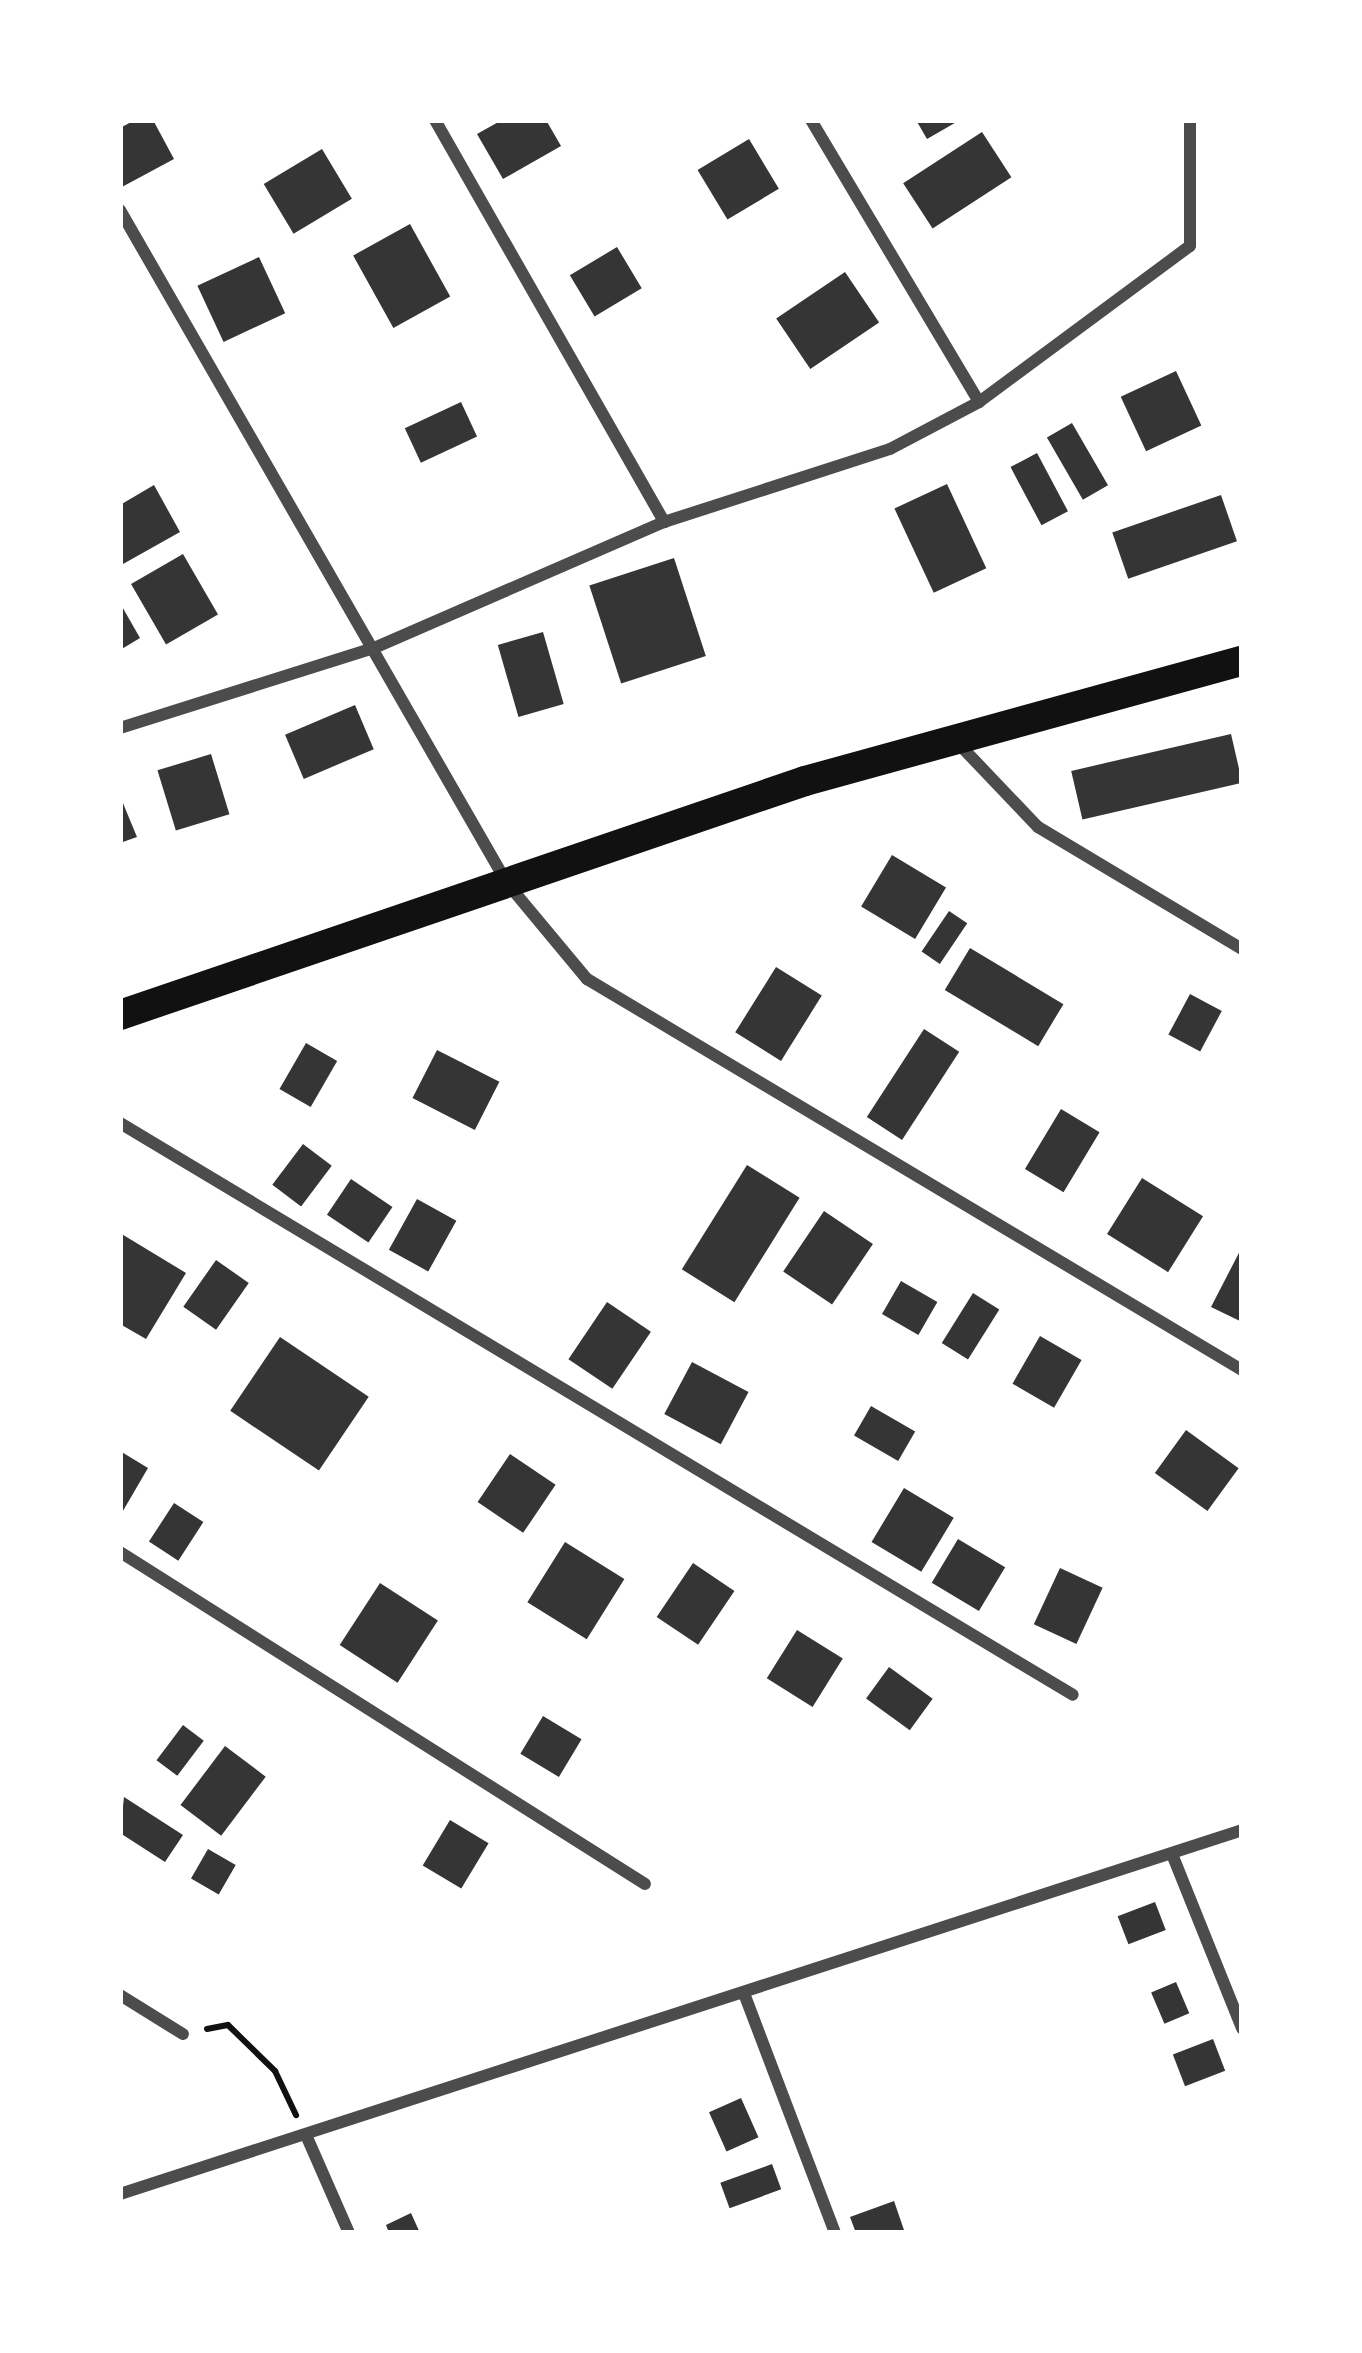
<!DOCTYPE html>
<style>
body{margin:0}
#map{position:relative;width:1362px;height:2353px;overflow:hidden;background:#fff;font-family:"Fira Sans",sans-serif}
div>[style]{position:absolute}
.building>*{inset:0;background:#353535;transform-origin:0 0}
.path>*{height:6px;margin:-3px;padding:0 3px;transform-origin:3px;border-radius:3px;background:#111}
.minor>*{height:12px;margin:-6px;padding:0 6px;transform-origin:6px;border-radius:6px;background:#4c4c4c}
.primary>*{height:30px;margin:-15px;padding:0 15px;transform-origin:15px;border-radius:15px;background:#111}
span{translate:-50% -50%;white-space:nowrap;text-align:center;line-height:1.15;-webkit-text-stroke:9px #fff;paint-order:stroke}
.frame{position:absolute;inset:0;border:123px solid #fff;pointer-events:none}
</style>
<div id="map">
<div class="building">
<i style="clip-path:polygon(135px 120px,153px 120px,174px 159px,120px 188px,120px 128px)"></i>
<i style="clip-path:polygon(502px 120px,546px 120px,561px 146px,503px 179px,477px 134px)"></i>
<i style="clip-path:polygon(916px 120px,960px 120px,927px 139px)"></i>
<i style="left:982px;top:132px;width:54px;height:94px;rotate:57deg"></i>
<i style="left:749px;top:139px;width:58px;height:60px;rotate:59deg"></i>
<i style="left:322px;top:149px;width:58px;height:68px;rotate:59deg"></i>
<i style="left:410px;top:224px;width:83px;height:65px;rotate:61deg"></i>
<i style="left:617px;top:247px;width:48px;height:55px;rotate:59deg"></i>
<i style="left:259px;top:257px;width:62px;height:68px;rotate:65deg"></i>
<i style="left:845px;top:272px;width:61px;height:83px;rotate:56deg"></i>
<i style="left:1176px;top:371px;width:60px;height:61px;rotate:65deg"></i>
<i style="left:461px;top:402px;width:38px;height:62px;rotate:65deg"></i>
<i style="left:1072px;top:423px;width:72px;height:29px;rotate:60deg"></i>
<i style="left:1037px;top:453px;width:66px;height:30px;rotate:62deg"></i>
<i style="left:947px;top:484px;width:93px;height:58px;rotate:65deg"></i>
<i style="clip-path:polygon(154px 485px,180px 532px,123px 564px,120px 505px)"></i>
<i style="left:1221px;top:495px;width:49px;height:115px;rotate:71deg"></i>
<i style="left:183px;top:554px;width:70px;height:60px;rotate:60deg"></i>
<i style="left:674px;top:558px;width:103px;height:89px;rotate:72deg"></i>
<i style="clip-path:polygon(120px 603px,140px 638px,120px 650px)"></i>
<i style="left:543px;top:632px;width:75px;height:47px;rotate:74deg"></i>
<i style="left:355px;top:705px;width:48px;height:76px;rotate:67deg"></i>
<i style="left:1231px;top:734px;width:50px;height:164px;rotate:77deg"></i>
<i style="left:211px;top:754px;width:63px;height:56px;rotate:73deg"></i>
<i style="clip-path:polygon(120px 796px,137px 837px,120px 843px)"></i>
<i style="left:892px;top:855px;width:63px;height:60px;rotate:31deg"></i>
<i style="left:949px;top:911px;width:22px;height:49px;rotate:34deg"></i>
<i style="left:970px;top:948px;width:109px;height:49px;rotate:31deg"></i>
<i style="left:776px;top:967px;width:54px;height:77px;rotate:32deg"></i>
<i style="left:1190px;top:994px;width:36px;height:46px;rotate:28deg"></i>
<i style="left:924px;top:1029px;width:42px;height:105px;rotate:33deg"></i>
<i style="left:306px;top:1043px;width:36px;height:53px;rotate:30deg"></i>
<i style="left:437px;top:1050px;width:70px;height:54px;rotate:27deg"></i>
<i style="left:1061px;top:1109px;width:45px;height:70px;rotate:31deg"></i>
<i style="left:303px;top:1144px;width:36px;height:51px;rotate:37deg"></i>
<i style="left:747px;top:1165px;width:62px;height:123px;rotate:32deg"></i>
<i style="left:1142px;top:1178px;width:72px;height:66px;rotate:32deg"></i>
<i style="left:351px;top:1179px;width:50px;height:43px;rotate:34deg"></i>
<i style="left:417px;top:1199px;width:45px;height:58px;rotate:29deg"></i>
<i style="left:824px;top:1211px;width:59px;height:73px;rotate:34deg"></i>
<i style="clip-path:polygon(120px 1233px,186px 1273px,146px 1339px,120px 1324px)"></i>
<i style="clip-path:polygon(1242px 1247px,1242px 1322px,1211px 1307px)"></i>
<i style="left:216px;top:1260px;width:40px;height:57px;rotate:35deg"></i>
<i style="left:901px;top:1281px;width:42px;height:38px;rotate:30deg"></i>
<i style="left:973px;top:1293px;width:31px;height:59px;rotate:32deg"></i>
<i style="left:607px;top:1302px;width:53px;height:69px;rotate:34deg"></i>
<i style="left:1040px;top:1336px;width:48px;height:55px;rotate:30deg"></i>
<i style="left:280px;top:1337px;width:107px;height:89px;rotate:34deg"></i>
<i style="left:692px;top:1362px;width:64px;height:59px;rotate:28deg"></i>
<i style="left:871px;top:1406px;width:51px;height:34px;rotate:30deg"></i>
<i style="left:1186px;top:1430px;width:65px;height:53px;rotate:36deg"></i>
<i style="clip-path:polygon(120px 1451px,148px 1468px,120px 1516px)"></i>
<i style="left:510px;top:1454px;width:55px;height:58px;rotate:34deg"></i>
<i style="left:904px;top:1488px;width:58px;height:63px;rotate:31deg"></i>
<i style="left:174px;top:1503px;width:35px;height:46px;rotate:33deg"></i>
<i style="left:958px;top:1539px;width:55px;height:51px;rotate:31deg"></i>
<i style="left:565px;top:1542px;width:70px;height:71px;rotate:32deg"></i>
<i style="left:693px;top:1563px;width:50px;height:65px;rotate:34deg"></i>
<i style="left:1060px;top:1568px;width:47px;height:62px;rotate:25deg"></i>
<i style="left:380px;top:1583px;width:69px;height:74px;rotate:33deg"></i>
<i style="left:797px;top:1630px;width:54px;height:57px;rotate:32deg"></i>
<i style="left:889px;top:1667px;width:54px;height:39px;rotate:36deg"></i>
<i style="left:543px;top:1716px;width:45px;height:44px;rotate:31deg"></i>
<i style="left:183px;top:1725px;width:26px;height:44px;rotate:37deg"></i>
<i style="left:225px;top:1746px;width:51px;height:74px;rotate:37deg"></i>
<i style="clip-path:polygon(124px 1797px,183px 1835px,165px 1862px,120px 1833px)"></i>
<i style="left:450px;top:1820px;width:45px;height:53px;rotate:31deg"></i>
<i style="left:208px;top:1849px;width:32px;height:34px;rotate:30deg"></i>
<i style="left:1155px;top:1902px;width:30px;height:40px;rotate:69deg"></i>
<i style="left:1176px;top:1982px;width:34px;height:27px;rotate:67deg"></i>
<i style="left:1213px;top:2039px;width:34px;height:43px;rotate:69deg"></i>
<i style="left:741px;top:2098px;width:43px;height:35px;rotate:66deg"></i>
<i style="left:772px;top:2164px;width:27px;height:55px;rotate:70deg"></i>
<i style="clip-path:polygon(894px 2201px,905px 2233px,856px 2233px,850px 2217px)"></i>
<i style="clip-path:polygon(411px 2213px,420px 2233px,389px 2233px,386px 2225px)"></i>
</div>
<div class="path">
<i style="left:207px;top:2029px;width:21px;rotate:-11deg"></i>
<i style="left:228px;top:2025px;width:66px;rotate:44.4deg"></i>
<i style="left:275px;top:2071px;width:49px;rotate:64.5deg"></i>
</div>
<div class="minor">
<i style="left:435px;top:120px;width:463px;rotate:60.3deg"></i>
<i style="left:811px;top:120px;width:328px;rotate:59.2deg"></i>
<i style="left:120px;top:210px;width:776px;rotate:60.1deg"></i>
<i style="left:507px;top:883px;width:125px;rotate:50.2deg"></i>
<i style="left:587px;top:979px;width:763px;rotate:30.83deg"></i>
<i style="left:120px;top:728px;width:266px;rotate:-17.5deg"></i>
<i style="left:374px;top:648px;width:316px;rotate:-23.5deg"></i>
<i style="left:664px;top:522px;width:237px;rotate:-17.9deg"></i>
<i style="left:890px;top:449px;width:101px;rotate:-27.8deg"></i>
<i style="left:979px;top:402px;width:262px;rotate:-36.5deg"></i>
<i style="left:1190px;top:246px;width:126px;rotate:-90deg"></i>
<i style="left:956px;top:741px;width:119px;rotate:46.4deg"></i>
<i style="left:1038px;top:827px;width:238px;rotate:30.9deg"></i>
<i style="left:120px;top:1123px;width:1111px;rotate:30.97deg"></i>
<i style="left:120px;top:1552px;width:621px;rotate:32.31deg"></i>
<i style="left:1172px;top:1854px;width:188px;rotate:68.1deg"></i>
<i style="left:120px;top:1995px;width:74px;rotate:31.8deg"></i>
<i style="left:745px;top:1996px;width:254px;rotate:69.2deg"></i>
<i style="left:306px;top:2135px;width:107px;rotate:66.3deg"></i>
<i style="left:120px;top:2194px;width:1180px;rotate:-17.97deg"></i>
</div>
<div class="primary">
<i style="left:120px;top:1015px;width:724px;rotate:-18.86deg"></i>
<i style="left:805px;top:781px;width:453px;rotate:-15.4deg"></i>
</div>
<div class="frame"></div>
</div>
